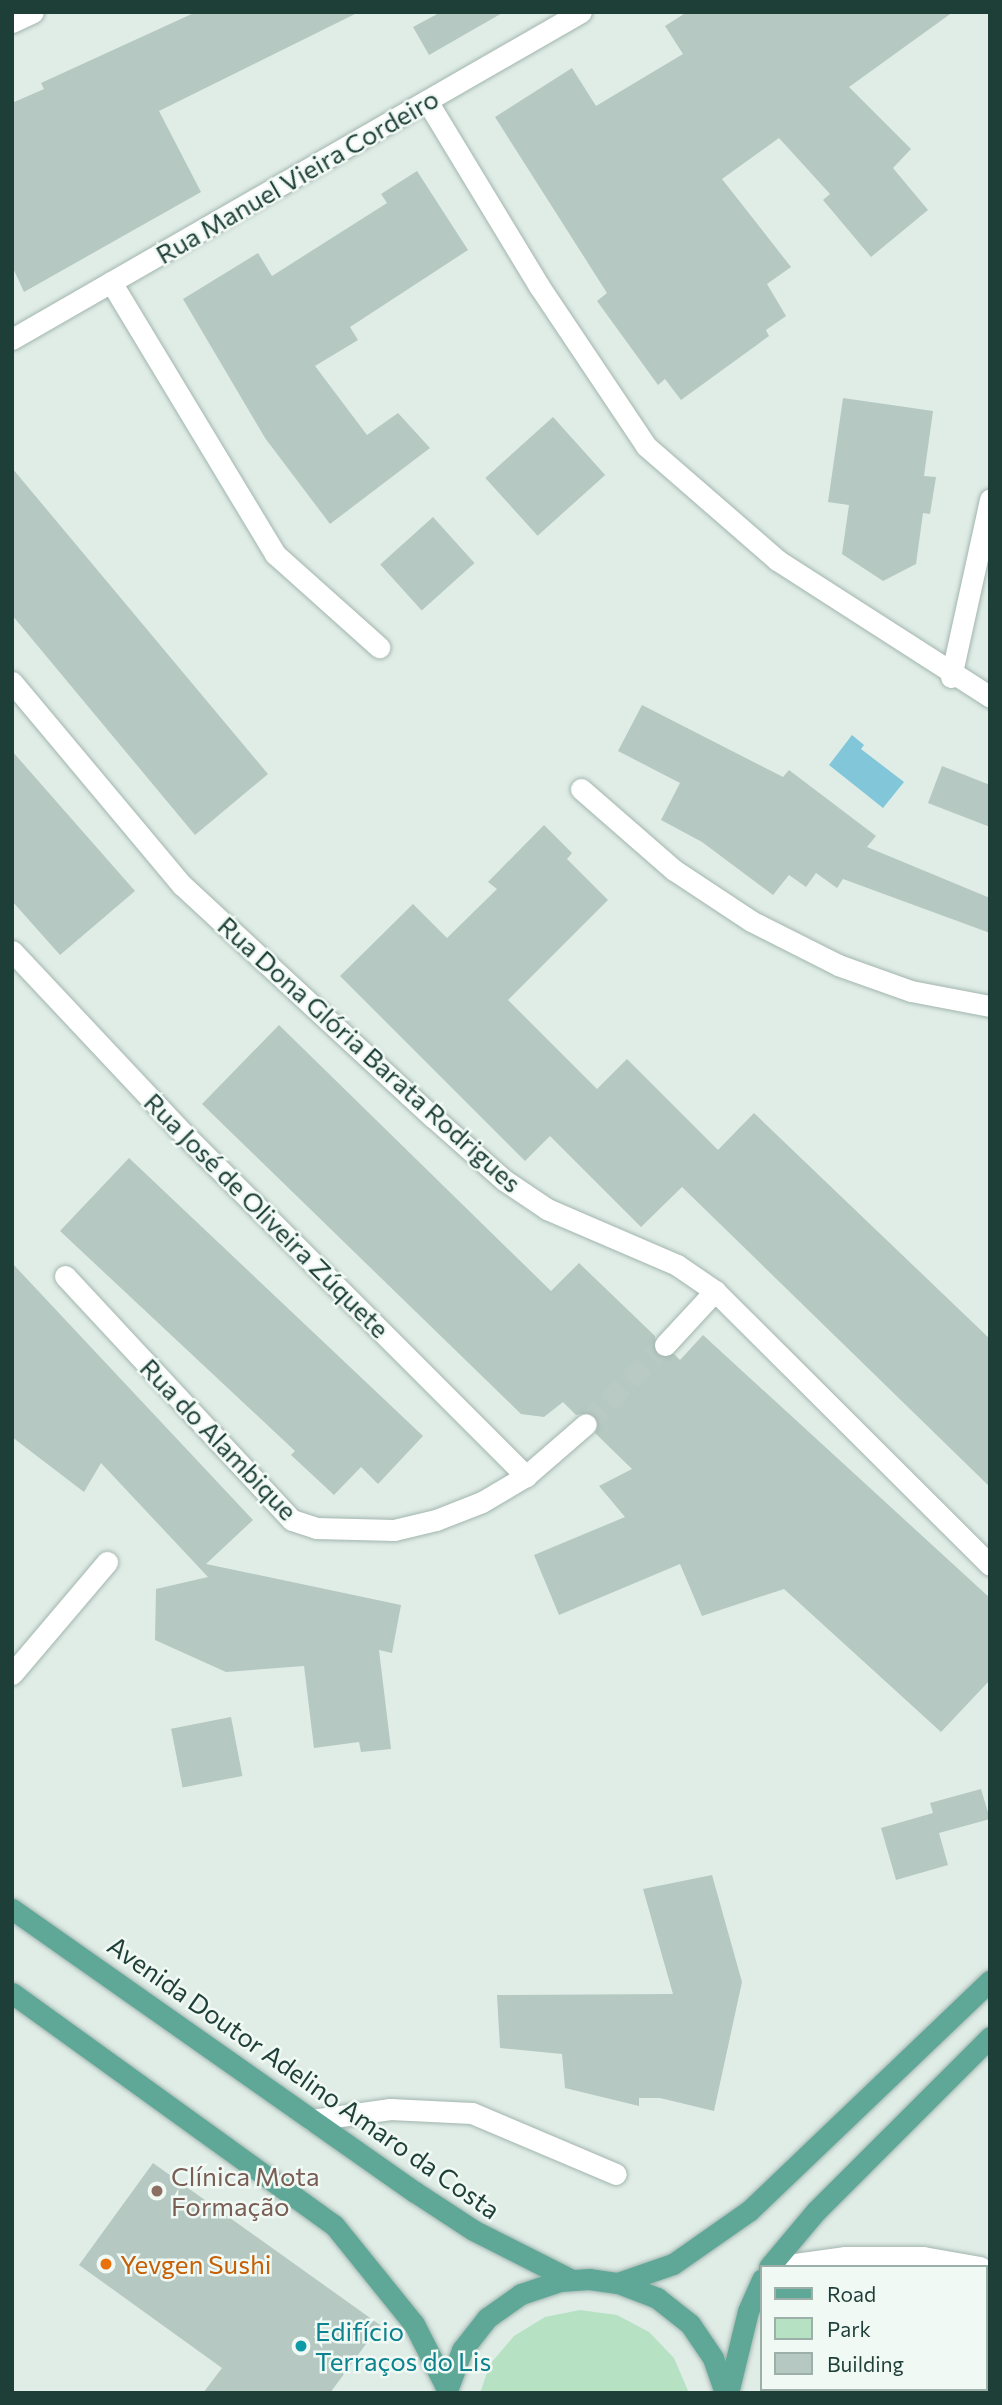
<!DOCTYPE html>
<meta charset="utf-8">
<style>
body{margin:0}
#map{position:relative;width:1002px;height:2405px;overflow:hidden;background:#e0ede7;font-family:Commissioner,sans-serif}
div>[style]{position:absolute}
.green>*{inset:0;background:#b6e1c3}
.water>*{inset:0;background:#81c7d9}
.building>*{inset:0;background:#b5c8c1;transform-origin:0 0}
.street-tunnel>*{height:21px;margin-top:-10.5px;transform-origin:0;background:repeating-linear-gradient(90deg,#b9cac4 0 21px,transparent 0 31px)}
.roads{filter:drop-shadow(0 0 2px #a2b5af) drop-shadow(0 0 2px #a2b5af)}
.street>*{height:21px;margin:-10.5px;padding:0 10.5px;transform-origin:10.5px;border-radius:10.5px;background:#fff}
.secondary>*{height:21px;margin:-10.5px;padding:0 10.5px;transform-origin:10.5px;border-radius:10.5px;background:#fff}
.primary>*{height:21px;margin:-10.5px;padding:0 10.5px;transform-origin:10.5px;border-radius:10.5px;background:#5fa898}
.dots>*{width:19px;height:19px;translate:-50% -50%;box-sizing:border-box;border:4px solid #f1f9f5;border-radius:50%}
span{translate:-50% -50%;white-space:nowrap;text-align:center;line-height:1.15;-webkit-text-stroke:5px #f1f9f5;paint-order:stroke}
.street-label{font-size:26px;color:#1e3f38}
.education-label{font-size:26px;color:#785e54}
.left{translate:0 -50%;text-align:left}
.food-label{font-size:26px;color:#c56008}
.culture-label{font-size:26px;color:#0d838f}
.frame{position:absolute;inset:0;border:14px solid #1e3f38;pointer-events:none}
.legend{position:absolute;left:760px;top:2265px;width:228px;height:126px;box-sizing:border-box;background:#f1f9f5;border:2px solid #9dafa9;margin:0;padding:9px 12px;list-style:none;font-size:21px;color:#1e3f38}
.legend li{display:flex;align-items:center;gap:14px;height:35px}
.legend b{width:35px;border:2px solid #9dafa9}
</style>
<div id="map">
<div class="green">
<i style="clip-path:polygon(580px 2310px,617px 2315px,649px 2332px,674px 2358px,689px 2393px,480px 2393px,490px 2364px,514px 2336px,545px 2317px)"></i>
</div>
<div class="water">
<i style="clip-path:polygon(852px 735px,864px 745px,861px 749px,904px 782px,883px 808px,829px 765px)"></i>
</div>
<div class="building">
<i style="clip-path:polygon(196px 12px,359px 12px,159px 111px,201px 192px,24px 292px,12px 266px,12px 103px,44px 89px,41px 83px)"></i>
<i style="clip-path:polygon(441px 12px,504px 12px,429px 55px,413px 27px)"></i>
<i style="clip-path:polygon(687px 12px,953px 12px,849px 87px,911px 149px,893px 168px,928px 210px,871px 257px,823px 200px,830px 194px,779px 138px,722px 179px,791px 267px,767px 284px,786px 316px,766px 330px,769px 336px,681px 400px,665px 379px,658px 385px,597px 301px,607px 293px,495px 117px,572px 68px,596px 106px,683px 54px,665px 26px)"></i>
<i style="clip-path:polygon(417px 171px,468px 250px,350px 327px,358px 340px,315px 366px,367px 435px,398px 413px,430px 448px,330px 524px,265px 438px,183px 299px,258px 253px,272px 276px,387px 203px,381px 194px)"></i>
<i style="clip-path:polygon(843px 398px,933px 411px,924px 476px,936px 477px,930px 514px,923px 513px,916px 564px,883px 581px,842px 554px,849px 505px,828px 502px)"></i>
<i style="left:553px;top:417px;width:78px;height:91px;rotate:48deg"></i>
<i style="clip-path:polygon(12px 468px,268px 774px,195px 835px,12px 615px)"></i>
<i style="left:433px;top:517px;width:62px;height:71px;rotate:48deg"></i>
<i style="clip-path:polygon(642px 705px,783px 777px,789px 770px,876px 836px,867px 847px,990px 898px,990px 933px,843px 879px,837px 888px,816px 873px,806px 887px,789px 875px,773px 895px,702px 842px,661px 820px,680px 783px,618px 751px)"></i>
<i style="clip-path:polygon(12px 751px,135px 891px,60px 955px,12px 901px)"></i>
<i style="clip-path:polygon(942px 766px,990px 785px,990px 827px,928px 803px)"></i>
<i style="clip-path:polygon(544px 825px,572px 853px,567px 859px,608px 900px,508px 1000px,597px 1089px,627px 1059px,718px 1150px,754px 1113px,990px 1339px,990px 1487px,682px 1187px,641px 1227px,550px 1136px,525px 1161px,340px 976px,413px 904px,447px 938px,497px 889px,488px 882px)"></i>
<i style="clip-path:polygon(279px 1025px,551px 1291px,579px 1263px,655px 1336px,657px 1355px,674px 1354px,680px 1360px,703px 1335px,990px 1598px,990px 1680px,941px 1732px,784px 1589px,702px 1616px,680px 1564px,559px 1615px,534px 1555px,625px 1517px,599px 1486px,632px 1469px,595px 1433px,599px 1421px,591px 1412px,576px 1415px,563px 1402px,544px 1417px,521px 1414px,202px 1104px)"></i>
<i style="clip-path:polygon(129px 1158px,423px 1436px,378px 1484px,361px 1467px,334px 1495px,291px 1455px,295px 1451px,60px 1231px)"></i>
<i style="clip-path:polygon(12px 1263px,253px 1520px,206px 1564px,401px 1605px,392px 1653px,379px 1650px,391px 1749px,361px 1752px,359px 1742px,314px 1748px,304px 1666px,226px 1672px,155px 1640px,156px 1589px,208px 1577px,101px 1463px,84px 1492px,12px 1437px)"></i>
<i style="left:231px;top:1717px;width:60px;height:61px;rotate:79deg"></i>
<i style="clip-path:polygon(981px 1789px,990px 1819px,939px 1833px,948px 1865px,896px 1880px,881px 1828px,933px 1813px,930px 1803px)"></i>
<i style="clip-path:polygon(712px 1875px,742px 1982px,714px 2111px,660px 2098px,639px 2098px,639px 2106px,565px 2088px,562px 2054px,500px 2048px,497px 1995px,673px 1994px,643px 1889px)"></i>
<i style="clip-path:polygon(153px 2163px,380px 2325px,330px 2393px,203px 2393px,222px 2368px,79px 2265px)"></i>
</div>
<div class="street-tunnel">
<i style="left:586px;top:1424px;width:112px;rotate:-45deg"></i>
</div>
<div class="roads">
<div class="street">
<i style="left:427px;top:101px;width:216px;rotate:58.8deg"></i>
<i style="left:539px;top:286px;width:192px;rotate:56.2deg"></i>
<i style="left:646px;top:446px;width:174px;rotate:41deg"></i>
<i style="left:777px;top:560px;width:253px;rotate:32.7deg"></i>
<i style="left:111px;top:282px;width:318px;rotate:58.9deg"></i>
<i style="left:275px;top:554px;width:140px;rotate:41.8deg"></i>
<i style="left:12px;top:339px;width:656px;rotate:-29.89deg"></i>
<i style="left:951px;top:677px;width:182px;rotate:-77.6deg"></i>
<i style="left:12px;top:682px;width:265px;rotate:50.1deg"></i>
<i style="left:182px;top:885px;width:343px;rotate:42.8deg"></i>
<i style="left:434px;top:1118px;width:94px;rotate:41.5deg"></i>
<i style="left:504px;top:1180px;width:52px;rotate:34deg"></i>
<i style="left:547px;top:1209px;width:142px;rotate:23.3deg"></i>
<i style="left:677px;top:1265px;width:46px;rotate:34.4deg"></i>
<i style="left:715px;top:1291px;width:388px;rotate:44.9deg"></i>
<i style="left:581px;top:789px;width:123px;rotate:41.1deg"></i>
<i style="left:674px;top:870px;width:92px;rotate:33.5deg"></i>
<i style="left:751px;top:921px;width:97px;rotate:26.8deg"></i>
<i style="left:838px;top:965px;width:77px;rotate:19.6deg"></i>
<i style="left:911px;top:991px;width:80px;rotate:10.8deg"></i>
<i style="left:12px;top:951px;width:241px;rotate:46.8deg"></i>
<i style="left:177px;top:1127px;width:494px;rotate:45deg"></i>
<i style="left:65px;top:1276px;width:333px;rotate:47.1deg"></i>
<i style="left:292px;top:1520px;width:25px;rotate:18deg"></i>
<i style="left:316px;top:1528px;width:78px;rotate:1.5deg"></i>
<i style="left:394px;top:1530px;width:43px;rotate:-13.4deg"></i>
<i style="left:436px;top:1520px;width:49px;rotate:-21.4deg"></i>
<i style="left:482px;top:1502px;width:51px;rotate:-30.6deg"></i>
<i style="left:526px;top:1476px;width:79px;rotate:-40.9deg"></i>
<i style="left:665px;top:1345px;width:74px;rotate:-47.2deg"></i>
<i style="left:12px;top:1674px;width:147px;rotate:-49.7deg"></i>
<i style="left:312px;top:2120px;width:79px;rotate:-8deg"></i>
<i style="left:390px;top:2109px;width:82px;rotate:2.8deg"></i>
<i style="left:472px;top:2113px;width:156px;rotate:23deg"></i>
<i style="left:774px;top:2267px;width:72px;rotate:-8deg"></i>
<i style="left:845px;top:2257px;width:78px"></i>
<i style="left:923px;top:2257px;width:58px;rotate:10deg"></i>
</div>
<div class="secondary">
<i style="left:12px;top:22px;width:23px;rotate:-25deg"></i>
</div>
<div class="primary">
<i style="left:12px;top:1909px;width:492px;rotate:35.1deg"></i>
<i style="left:415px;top:2192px;width:69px;rotate:33.2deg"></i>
<i style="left:473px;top:2230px;width:111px;rotate:26.8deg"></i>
<i style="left:12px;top:1993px;width:397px;rotate:35.8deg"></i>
<i style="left:334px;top:2225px;width:127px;rotate:51.1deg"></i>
<i style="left:414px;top:2324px;width:73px;rotate:63.1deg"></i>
<i style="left:769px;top:2267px;width:73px;rotate:-50deg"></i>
<i style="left:816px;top:2211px;width:246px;rotate:-45deg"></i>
<i style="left:618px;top:2283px;width:58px;rotate:-19.1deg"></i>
<i style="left:673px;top:2264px;width:94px;rotate:-35deg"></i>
<i style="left:750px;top:2210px;width:332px;rotate:-43.7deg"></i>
<i style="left:446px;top:2393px;width:46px;rotate:-69.6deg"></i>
<i style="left:462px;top:2350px;width:41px;rotate:-52deg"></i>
<i style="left:487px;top:2318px;width:42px;rotate:-35.2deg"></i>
<i style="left:521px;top:2294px;width:41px;rotate:-18.4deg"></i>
<i style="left:560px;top:2281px;width:29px;rotate:-4deg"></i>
<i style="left:589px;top:2279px;width:29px;rotate:8deg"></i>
<i style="left:618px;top:2283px;width:42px;rotate:21deg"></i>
<i style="left:657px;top:2298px;width:42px;rotate:38.2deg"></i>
<i style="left:690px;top:2324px;width:41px;rotate:55.9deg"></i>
<i style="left:713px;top:2358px;width:37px;rotate:71deg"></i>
<i style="left:728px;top:2393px;width:84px;rotate:-76.3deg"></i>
<i style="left:748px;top:2311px;width:35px;rotate:-66deg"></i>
</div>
</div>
<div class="dots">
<i style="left:157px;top:2191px;background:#8d6e63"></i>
<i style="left:106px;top:2264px;background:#e8710a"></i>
<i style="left:301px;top:2346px;background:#0f9aa8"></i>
</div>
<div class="street-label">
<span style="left:297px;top:176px;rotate:-30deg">Rua Manuel Vieira Cordeiro</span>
<span style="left:370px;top:1054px;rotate:42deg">Rua Dona Glória Barata Rodrigues</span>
<span style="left:267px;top:1215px;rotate:45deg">Rua José de Oliveira Zúquete</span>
<span style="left:219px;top:1439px;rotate:46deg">Rua do Alambique</span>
<span style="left:304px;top:2077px;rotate:35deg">Avenida Doutor Adelino Amaro da Costa</span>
</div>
<div class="education-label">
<span class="left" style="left:171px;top:2191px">Clínica Mota<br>Formação</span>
</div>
<div class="food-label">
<span class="left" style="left:120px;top:2264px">Yevgen Sushi</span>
</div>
<div class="culture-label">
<span class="left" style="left:315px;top:2346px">Edifício<br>Terraços do Lis</span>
</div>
<div class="frame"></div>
<ul class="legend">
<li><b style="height:9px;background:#5fa898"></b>Road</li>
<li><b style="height:19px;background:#b6e1c3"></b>Park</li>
<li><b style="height:19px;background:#b5c8c1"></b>Building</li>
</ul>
</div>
